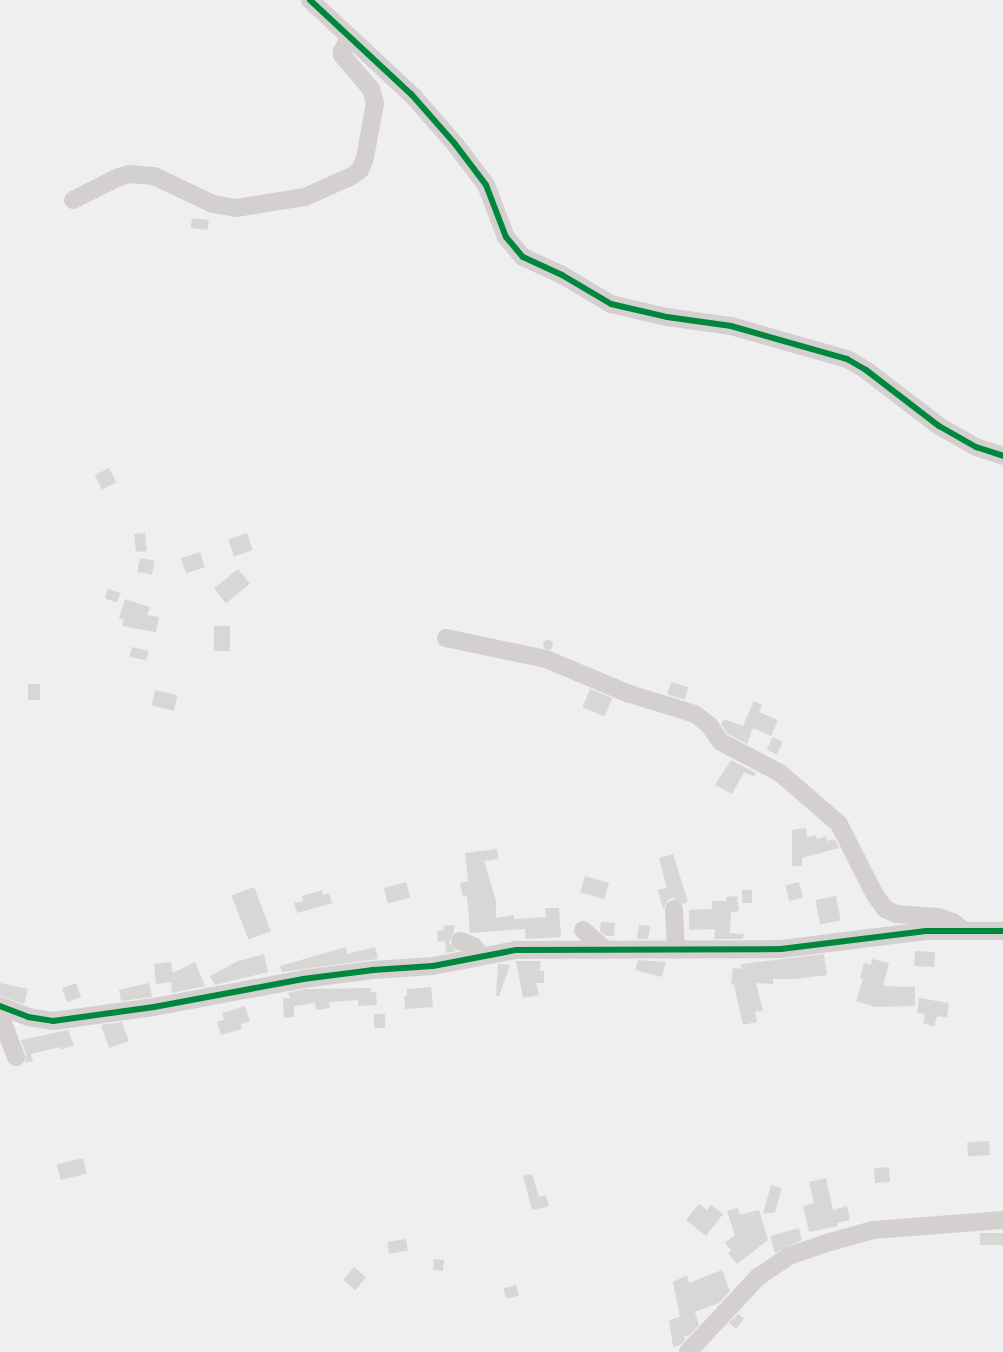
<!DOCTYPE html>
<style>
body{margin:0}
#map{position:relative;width:1003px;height:1352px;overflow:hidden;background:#efefef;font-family:"Public Sans",sans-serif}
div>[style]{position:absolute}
.building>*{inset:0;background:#d9d6d6;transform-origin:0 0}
.round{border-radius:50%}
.minor>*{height:18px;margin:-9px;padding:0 9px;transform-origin:9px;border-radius:9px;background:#d4d0d0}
.cycleway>*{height:6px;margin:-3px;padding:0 3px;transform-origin:3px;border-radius:3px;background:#00873e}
span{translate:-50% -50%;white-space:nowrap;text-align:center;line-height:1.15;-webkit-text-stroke:4px #fff;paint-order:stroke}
</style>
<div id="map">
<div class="building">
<i style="left:192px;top:218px;width:17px;height:10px;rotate:7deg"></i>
<i style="left:109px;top:468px;width:16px;height:16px;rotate:63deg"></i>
<i style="left:145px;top:533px;width:18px;height:11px;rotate:84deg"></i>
<i style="left:247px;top:533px;width:18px;height:20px;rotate:71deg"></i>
<i style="left:200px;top:552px;width:16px;height:20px;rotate:72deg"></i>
<i style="left:140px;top:558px;width:15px;height:14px;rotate:11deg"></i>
<i style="left:238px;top:569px;width:19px;height:31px;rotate:51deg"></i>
<i style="left:108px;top:589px;width:13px;height:10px;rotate:18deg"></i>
<i style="clip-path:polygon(125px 599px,150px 607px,147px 615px,159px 617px,156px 632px,122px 626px,124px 620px,119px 618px)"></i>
<i style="left:214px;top:626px;width:16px;height:25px"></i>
<i class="round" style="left:543px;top:640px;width:10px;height:10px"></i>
<i style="left:132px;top:647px;width:17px;height:10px;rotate:13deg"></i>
<i style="left:671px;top:682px;width:18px;height:13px;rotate:16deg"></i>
<i style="left:28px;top:684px;width:12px;height:16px"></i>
<i style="left:590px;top:689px;width:24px;height:20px;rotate:22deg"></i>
<i style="left:155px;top:690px;width:23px;height:16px;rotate:13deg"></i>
<i style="clip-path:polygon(754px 701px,762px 705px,759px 712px,778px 720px,771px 736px,753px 728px,747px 744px,728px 734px,721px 724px,724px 719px,743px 726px)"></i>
<i style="left:773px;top:737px;width:11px;height:14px;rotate:27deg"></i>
<i style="clip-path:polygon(731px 760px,756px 773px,754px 777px,744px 772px,732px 794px,715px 785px)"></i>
<i style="clip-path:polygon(806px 828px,807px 837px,816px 835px,817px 839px,826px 836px,827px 841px,835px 839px,839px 848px,802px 858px,802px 866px,792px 866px,792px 830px)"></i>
<i style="clip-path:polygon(497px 849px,498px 859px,484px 861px,496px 901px,496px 918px,513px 915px,514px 919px,546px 917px,545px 908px,559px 908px,561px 937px,526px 939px,525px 929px,470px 933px,467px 896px,463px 897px,460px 883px,468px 881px,465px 853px)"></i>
<i style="clip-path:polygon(673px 854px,688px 902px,683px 904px,673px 898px,668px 900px,663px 909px,658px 890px,667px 888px,659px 858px)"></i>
<i style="left:585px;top:876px;width:25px;height:17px;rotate:16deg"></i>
<i style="left:406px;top:882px;width:16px;height:23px;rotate:75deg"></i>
<i style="left:799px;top:882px;width:16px;height:14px;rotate:76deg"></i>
<i style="left:254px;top:887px;width:47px;height:24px;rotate:69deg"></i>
<i style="clip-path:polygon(322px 890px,323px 895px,329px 893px,332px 903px,297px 913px,294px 903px,303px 901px,302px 896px)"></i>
<i style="left:742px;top:890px;width:10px;height:13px"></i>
<i style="clip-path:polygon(737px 896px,739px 911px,731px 912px,730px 933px,744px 934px,743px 939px,714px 939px,715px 929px,689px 930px,689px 910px,712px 909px,712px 901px,726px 901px,726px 897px)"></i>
<i style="left:836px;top:896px;width:25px;height:21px;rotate:79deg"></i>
<i style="clip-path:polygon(601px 922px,615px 923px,614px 936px,606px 936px,600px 931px)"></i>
<i style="clip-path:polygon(454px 925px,454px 932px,449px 942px,456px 951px,446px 953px,445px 941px,438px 942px,437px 931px,444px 930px,443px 926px)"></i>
<i style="clip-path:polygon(639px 925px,650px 926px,648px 939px,637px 939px)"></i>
<i style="clip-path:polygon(346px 947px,347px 954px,375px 947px,378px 959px,282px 972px,280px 966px)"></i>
<i style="left:915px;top:951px;width:20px;height:15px;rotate:3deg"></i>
<i style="clip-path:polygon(264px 954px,268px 972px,215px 985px,210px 976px,238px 961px)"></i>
<i style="clip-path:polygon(824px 954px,827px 975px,794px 979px,773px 979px,773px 984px,756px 983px,763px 1011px,755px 1012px,757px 1022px,743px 1025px,734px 985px,731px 984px,733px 968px,741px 969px,741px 964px)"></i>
<i style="clip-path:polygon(872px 959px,889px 963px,883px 986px,915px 987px,915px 1006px,875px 1007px,856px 1001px,863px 979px,860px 978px,864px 963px,871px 965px)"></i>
<i style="clip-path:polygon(638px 960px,666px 962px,662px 977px,635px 970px)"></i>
<i style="clip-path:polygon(516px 961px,541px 961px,540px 971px,544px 971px,544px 983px,536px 983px,539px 995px,523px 998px)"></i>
<i style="clip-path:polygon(171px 962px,173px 973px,195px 962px,205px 986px,172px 993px,171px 982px,156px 984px,154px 964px)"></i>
<i style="clip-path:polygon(498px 964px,510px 965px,499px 996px,496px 996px)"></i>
<i style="clip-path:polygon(0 983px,28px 989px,24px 1004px,0 996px)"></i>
<i style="left:76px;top:983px;width:15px;height:15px;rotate:70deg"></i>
<i style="clip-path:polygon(149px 983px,152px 997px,121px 1001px,119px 990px)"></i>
<i style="clip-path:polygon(431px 987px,433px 1007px,405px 1009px,404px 996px,407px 996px,407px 989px)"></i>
<i style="clip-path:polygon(371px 988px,371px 992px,376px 992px,377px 1005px,358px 1006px,358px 1000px,329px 1002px,330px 1008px,316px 1010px,315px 1003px,294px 1006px,294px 1017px,284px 1018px,283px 998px,290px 998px,288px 993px,305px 989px)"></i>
<i style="clip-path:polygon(919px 998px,949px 1003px,947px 1018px,937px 1016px,934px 1027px,923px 1023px,925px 1014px,917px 1013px)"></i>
<i style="clip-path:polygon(245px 1006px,250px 1021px,241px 1024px,242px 1029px,221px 1035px,217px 1022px,224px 1020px,222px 1013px)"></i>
<i style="left:374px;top:1014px;width:11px;height:14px"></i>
<i style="clip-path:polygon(122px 1022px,129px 1041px,109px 1048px,101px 1025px)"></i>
<i style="clip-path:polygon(68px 1030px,74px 1045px,61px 1050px,60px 1047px,31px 1054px,33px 1061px,25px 1063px,26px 1054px,21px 1040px)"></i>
<i style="left:989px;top:1141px;width:14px;height:22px;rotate:86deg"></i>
<i style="left:83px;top:1158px;width:16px;height:27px;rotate:76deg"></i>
<i style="left:889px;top:1167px;width:15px;height:15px;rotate:86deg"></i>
<i style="clip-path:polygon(532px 1174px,539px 1197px,546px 1195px,549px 1206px,532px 1210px,523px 1176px)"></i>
<i style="clip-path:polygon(826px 1178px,833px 1210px,847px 1206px,850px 1220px,837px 1223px,838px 1226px,809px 1232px,803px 1206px,814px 1203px,809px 1182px)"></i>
<i style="clip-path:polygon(771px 1185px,782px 1188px,775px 1212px,763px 1214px)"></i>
<i style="clip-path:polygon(699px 1204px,707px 1210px,711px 1205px,723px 1214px,706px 1236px,686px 1220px)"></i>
<i style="clip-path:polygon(738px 1208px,740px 1215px,759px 1210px,768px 1240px,737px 1264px,728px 1253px,731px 1250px,725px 1243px,735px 1235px,727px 1211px)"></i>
<i style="clip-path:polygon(799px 1228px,802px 1240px,775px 1253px,770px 1236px)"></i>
<i style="left:980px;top:1233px;width:23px;height:12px"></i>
<i style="left:406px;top:1239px;width:12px;height:19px;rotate:81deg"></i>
<i style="left:434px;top:1259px;width:10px;height:11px;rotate:6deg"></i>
<i style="left:354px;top:1267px;width:16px;height:17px;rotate:40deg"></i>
<i style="clip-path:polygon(722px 1270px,730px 1291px,719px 1303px,695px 1312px,699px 1325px,690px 1335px,684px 1336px,685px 1340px,680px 1345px,673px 1347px,669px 1320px,680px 1317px,673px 1282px,687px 1275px,689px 1283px)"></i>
<i style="left:516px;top:1285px;width:11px;height:13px;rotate:75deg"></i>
<i style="clip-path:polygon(738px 1314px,744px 1318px,736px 1329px,729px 1323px)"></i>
</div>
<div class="minor">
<i style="left:310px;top:0;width:139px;rotate:43deg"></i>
<i style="left:412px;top:95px;width:65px;rotate:48.7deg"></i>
<i style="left:455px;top:144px;width:51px;rotate:52.9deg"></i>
<i style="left:486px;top:185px;width:56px;rotate:69deg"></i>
<i style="left:506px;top:237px;width:26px;rotate:50deg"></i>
<i style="left:523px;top:257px;width:43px;rotate:24.8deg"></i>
<i style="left:562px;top:275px;width:57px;rotate:30.6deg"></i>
<i style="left:611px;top:304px;width:57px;rotate:13.1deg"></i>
<i style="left:667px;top:317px;width:65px;rotate:8deg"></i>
<i style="left:731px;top:326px;width:121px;rotate:15.9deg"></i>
<i style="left:847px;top:359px;width:22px;rotate:30deg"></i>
<i style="left:866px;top:370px;width:92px;rotate:37.5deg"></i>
<i style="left:939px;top:426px;width:43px;rotate:29.6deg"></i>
<i style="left:976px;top:447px;width:28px;rotate:18deg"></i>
<i style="left:73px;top:200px;width:51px;rotate:-26.6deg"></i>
<i style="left:119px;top:177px;width:11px;rotate:-15deg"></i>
<i style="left:130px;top:174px;width:24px;rotate:5deg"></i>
<i style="left:154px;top:176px;width:65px;rotate:25.4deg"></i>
<i style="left:213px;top:204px;width:23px;rotate:10deg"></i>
<i style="left:236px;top:208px;width:70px;rotate:-9.1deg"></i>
<i style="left:305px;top:197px;width:49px;rotate:-24deg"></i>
<i style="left:350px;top:177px;width:12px;rotate:-35deg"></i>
<i style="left:360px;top:170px;width:13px;rotate:-67deg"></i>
<i style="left:365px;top:158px;width:56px;rotate:-79.7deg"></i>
<i style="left:375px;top:103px;width:15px;rotate:-106deg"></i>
<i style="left:371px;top:89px;width:45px;rotate:-130.5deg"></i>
<i style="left:342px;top:55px;width:4px;rotate:-90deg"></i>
<i style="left:342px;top:51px;width:16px;rotate:-60deg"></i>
<i style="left:446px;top:638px;width:102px;rotate:11.9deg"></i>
<i style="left:546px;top:659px;width:88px;rotate:22.8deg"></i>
<i style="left:627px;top:693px;width:71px;rotate:17.2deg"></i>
<i style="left:695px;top:714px;width:18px;rotate:38deg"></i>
<i style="left:709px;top:725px;width:21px;rotate:55deg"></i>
<i style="left:721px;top:742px;width:67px;rotate:27.7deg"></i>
<i style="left:780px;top:773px;width:78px;rotate:40.8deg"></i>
<i style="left:839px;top:824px;width:80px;rotate:63.1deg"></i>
<i style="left:875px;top:895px;width:17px;rotate:54deg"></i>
<i style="left:885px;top:909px;width:12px;rotate:24deg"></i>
<i style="left:896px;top:914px;width:42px;rotate:4.1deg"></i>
<i style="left:938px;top:917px;width:16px;rotate:18deg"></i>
<i style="left:953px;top:922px;width:11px;rotate:38deg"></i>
<i style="left:674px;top:909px;width:41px;rotate:87.2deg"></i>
<i style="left:583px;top:930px;width:30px;rotate:41deg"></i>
<i style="left:460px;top:941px;width:14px;rotate:21deg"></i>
<i style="left:473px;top:946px;width:13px;rotate:48deg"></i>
<i style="left:0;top:1006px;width:30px;rotate:21deg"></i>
<i style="left:28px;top:1017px;width:25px;rotate:9deg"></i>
<i style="left:53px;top:1021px;width:102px;rotate:-7.9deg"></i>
<i style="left:154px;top:1007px;width:152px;rotate:-10.6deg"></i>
<i style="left:303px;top:979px;width:71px;rotate:-7.3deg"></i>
<i style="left:373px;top:970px;width:60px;rotate:-3.8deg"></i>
<i style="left:433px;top:966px;width:85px;rotate:-10.9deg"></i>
<i style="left:516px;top:950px;width:265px;rotate:-0.2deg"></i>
<i style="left:781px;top:949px;width:146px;rotate:-7.1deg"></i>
<i style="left:926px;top:931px;width:77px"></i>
<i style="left:0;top:1015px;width:45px;rotate:69.1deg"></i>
<i style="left:688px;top:1352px;width:103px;rotate:-47deg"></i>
<i style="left:758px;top:1277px;width:37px;rotate:-34deg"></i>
<i style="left:789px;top:1256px;width:36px;rotate:-19deg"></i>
<i style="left:823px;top:1244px;width:52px;rotate:-15.6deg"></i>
<i style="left:873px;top:1230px;width:130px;rotate:-4.4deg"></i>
</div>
<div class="cycleway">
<i style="left:310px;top:0;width:139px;rotate:43deg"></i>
<i style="left:412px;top:95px;width:65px;rotate:48.7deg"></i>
<i style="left:455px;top:144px;width:51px;rotate:52.9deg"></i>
<i style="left:486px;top:185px;width:56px;rotate:69deg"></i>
<i style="left:506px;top:237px;width:26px;rotate:50deg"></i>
<i style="left:523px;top:257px;width:43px;rotate:24.8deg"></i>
<i style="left:562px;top:275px;width:57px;rotate:30.6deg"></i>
<i style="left:611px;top:304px;width:57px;rotate:13.1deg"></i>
<i style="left:667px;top:317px;width:65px;rotate:8deg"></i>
<i style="left:731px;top:326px;width:121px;rotate:15.9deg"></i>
<i style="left:847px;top:359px;width:22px;rotate:30deg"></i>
<i style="left:866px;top:370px;width:92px;rotate:37.5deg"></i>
<i style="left:939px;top:426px;width:43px;rotate:29.6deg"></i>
<i style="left:976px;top:447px;width:28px;rotate:18deg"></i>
<i style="left:0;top:1006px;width:30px;rotate:21deg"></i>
<i style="left:28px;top:1017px;width:25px;rotate:9deg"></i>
<i style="left:53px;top:1021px;width:102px;rotate:-7.9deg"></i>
<i style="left:154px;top:1007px;width:152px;rotate:-10.6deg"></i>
<i style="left:303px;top:979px;width:71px;rotate:-7.3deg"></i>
<i style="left:373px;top:970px;width:60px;rotate:-3.8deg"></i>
<i style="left:433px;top:966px;width:85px;rotate:-10.9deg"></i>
<i style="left:516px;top:950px;width:265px;rotate:-0.2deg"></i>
<i style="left:781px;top:949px;width:146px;rotate:-7.1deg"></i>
<i style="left:926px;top:931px;width:77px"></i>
</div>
</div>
